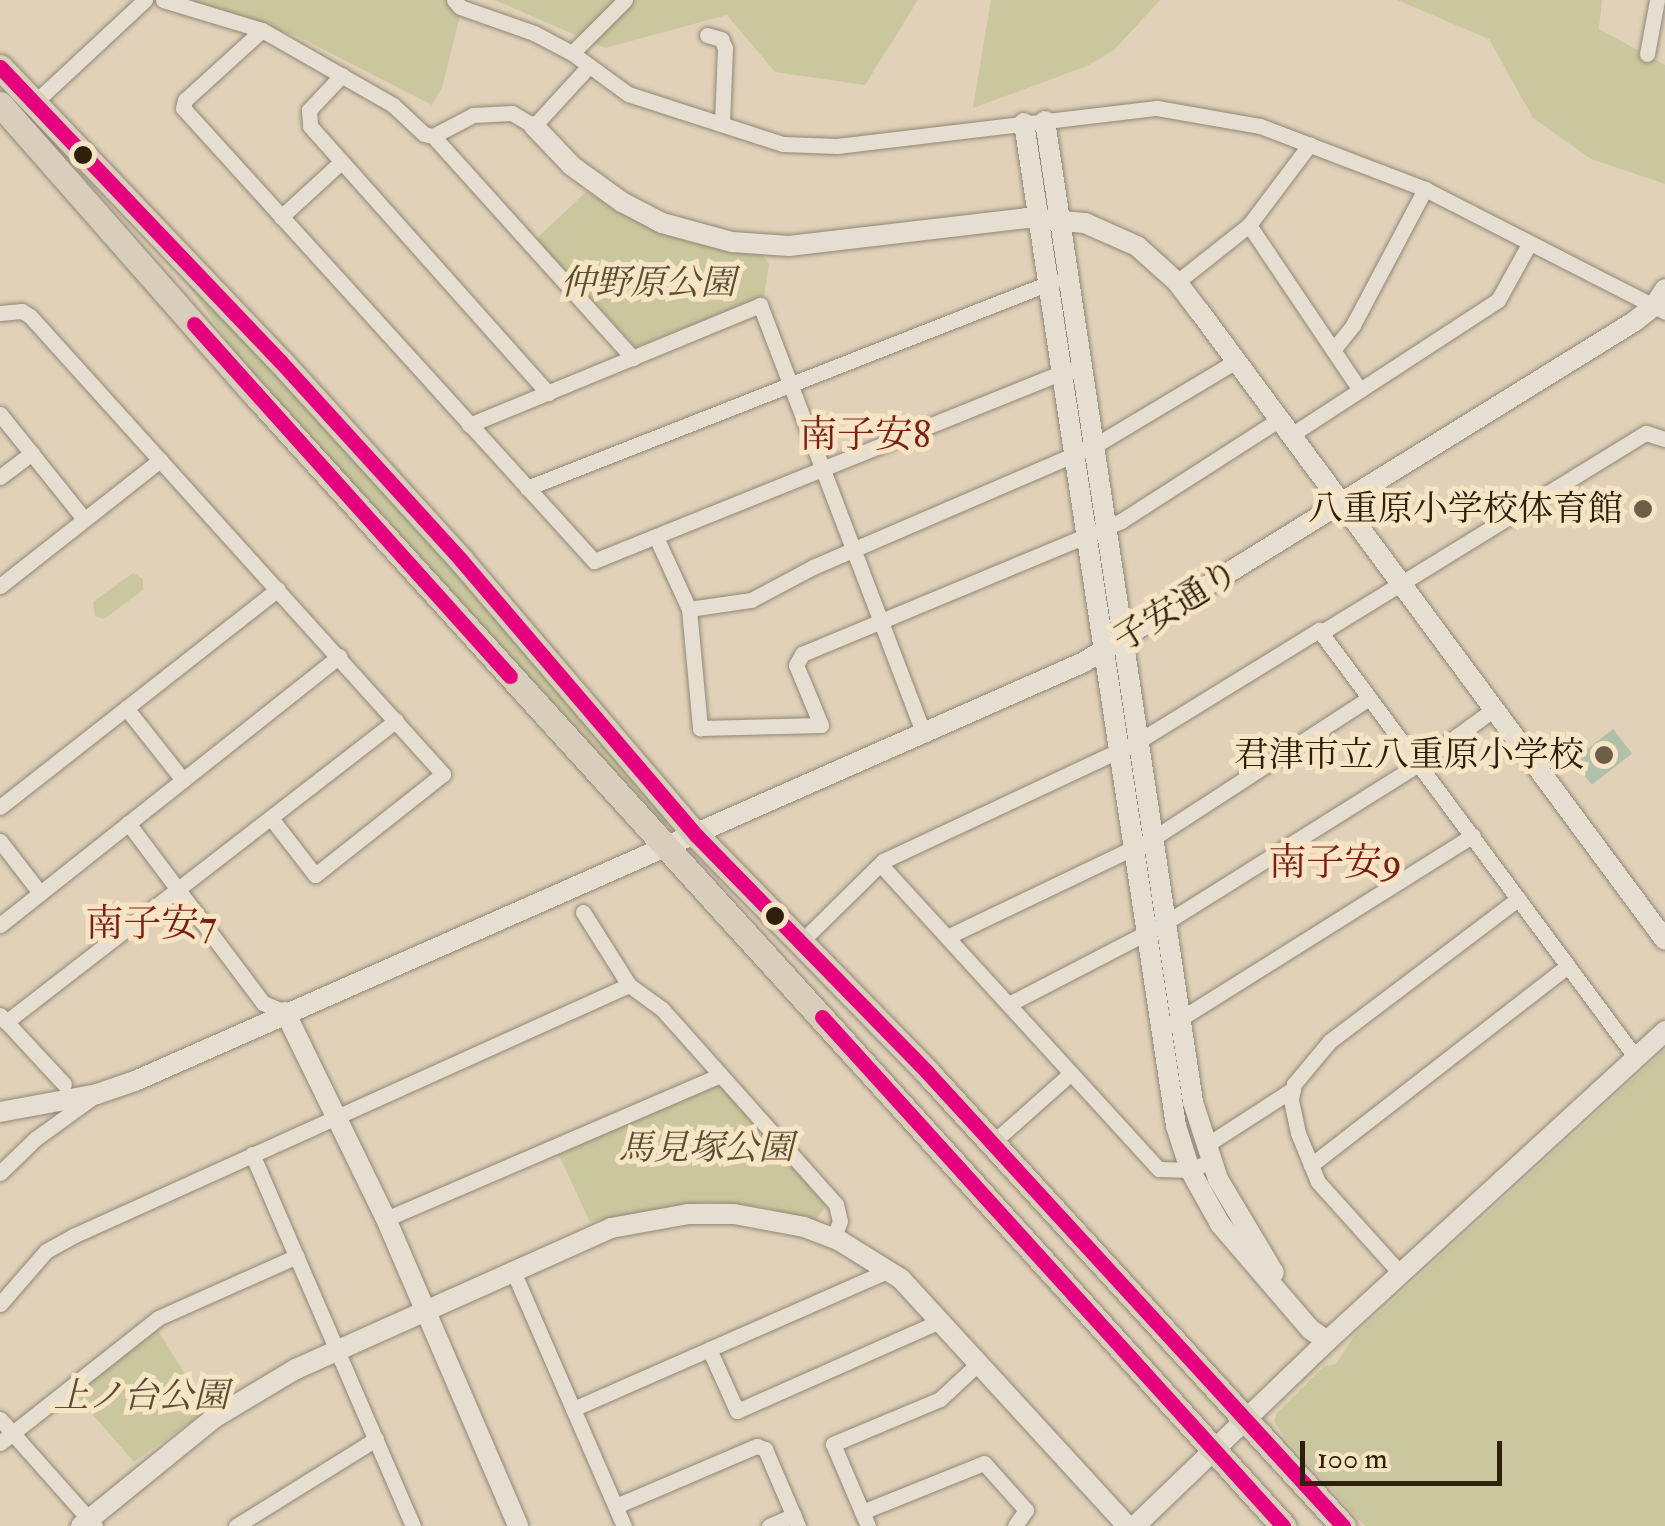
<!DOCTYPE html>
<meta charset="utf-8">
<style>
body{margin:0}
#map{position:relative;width:1665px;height:1526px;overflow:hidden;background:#e0d1b8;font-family:"IM FELL Double Pica","Noto Serif JP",serif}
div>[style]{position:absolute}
.green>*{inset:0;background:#cac79e}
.water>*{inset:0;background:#b0c0a9;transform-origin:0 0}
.roads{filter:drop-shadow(0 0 2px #918777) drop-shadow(0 0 2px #918777)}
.minor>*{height:15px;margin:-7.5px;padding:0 7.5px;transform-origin:7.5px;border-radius:7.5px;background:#e6ded1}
.tertiary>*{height:20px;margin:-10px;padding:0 10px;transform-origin:10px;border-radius:10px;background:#e6ded1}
.trunk>*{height:25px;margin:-12.5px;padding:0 12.5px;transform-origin:12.5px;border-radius:12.5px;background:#d9cebc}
.bus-1>*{height:15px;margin:-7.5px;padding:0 7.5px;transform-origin:7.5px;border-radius:7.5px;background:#e5007d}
.dots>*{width:28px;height:28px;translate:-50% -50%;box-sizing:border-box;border:5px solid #f7e4c5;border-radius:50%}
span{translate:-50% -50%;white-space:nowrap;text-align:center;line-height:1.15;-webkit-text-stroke:10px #f7e4c5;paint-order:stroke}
.park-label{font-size:35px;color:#584f32;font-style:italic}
.poi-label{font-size:35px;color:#2f200c}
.right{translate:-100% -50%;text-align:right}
.street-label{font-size:35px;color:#2f200c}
.neighbourhood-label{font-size:38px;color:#7a1f14}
.scale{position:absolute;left:1300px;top:1441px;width:202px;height:45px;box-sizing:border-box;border:5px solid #2f200c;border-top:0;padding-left:12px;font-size:30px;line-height:35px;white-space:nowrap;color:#2f200c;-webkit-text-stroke:8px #f7e4c5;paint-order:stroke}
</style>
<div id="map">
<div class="green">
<i style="clip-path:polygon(187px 0,464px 0,442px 87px,432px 105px,299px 37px)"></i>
<i style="clip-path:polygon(495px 0,918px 0,865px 85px,775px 72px,727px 15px,605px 48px)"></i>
<i style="clip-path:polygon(991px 0,1160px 0,1114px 50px,1087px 66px,973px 108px)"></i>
<i style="clip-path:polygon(1397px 0,1602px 0,1599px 29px,1665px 65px,1665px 184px,1591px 159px,1533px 118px,1489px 39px)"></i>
<i style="clip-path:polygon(586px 192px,661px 231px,762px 254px,769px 264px,764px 296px,636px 347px,536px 239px)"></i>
<i style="clip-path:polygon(183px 277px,294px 386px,671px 820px,664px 826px,519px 673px,237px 355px)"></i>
<i style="clip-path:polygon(133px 573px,143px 579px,143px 590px,104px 619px,95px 616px,93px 602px)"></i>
<i style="clip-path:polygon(1665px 1050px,1665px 1526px,1365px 1526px,1285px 1438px,1274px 1421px,1277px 1413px,1324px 1366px,1336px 1364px,1354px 1336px)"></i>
<i style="clip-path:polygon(718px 1083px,830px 1200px,816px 1220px,760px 1206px,705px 1202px,590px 1222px,557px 1151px)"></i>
<i style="clip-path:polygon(156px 1327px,207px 1410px,134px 1462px,73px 1392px)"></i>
</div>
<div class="water">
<i style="left:1613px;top:729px;width:31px;height:51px;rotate:52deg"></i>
</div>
<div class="roads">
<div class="minor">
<i style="left:163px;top:0;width:103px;rotate:16.9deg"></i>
<i style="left:262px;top:30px;width:151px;rotate:29.8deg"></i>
<i style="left:393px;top:105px;width:42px;rotate:43.1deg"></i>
<i style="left:424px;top:134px;width:9px;rotate:13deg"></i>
<i style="left:433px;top:136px;width:45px;rotate:-27.7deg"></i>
<i style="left:473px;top:115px;width:39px;rotate:-3deg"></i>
<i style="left:512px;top:113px;width:26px;rotate:31deg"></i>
<i style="left:534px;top:126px;width:81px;rotate:-47.5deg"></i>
<i style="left:454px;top:0;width:9px;rotate:49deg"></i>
<i style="left:460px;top:7px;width:78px;rotate:19.4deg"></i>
<i style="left:534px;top:33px;width:43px;rotate:27.8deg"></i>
<i style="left:572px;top:53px;width:69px;rotate:36.2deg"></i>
<i style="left:628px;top:94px;width:163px;rotate:17.9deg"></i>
<i style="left:783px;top:144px;width:54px;rotate:2.1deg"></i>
<i style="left:837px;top:146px;width:322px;rotate:-6.8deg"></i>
<i style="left:1157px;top:108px;width:105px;rotate:9.9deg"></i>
<i style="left:1260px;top:126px;width:177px;rotate:20.9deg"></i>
<i style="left:1425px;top:189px;width:270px;rotate:27.1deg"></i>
<i style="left:262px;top:30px;width:104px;rotate:137.7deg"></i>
<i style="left:185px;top:100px;width:8px;rotate:104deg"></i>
<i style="left:183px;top:108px;width:612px;rotate:47.78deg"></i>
<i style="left:594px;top:561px;width:502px;rotate:-21.97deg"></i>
<i style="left:1060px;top:373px;width:22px;rotate:-8deg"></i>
<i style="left:707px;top:35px;width:15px;rotate:16deg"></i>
<i style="left:721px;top:39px;width:10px;rotate:66deg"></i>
<i style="left:725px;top:48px;width:76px;rotate:92.3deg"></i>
<i style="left:572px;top:53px;width:75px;rotate:-45deg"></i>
<i style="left:1647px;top:54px;width:55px;rotate:-79.5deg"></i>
<i style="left:342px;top:75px;width:48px;rotate:133.3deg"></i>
<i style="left:309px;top:110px;width:16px;rotate:86deg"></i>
<i style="left:310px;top:126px;width:358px;rotate:48.3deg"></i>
<i style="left:33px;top:104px;width:153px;rotate:-42.9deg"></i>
<i style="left:433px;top:136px;width:299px;rotate:48deg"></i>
<i style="left:281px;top:217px;width:81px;rotate:-42.5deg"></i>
<i style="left:1249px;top:225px;width:199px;rotate:56.1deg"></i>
<i style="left:1177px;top:282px;width:92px;rotate:-38.4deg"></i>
<i style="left:1249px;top:225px;width:101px;rotate:-53deg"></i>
<i style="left:0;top:313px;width:22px;rotate:-5deg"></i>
<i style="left:22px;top:311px;width:9px;rotate:32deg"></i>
<i style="left:30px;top:316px;width:617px;rotate:47.96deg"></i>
<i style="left:443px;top:774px;width:163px;rotate:141.7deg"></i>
<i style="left:315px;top:875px;width:72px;rotate:-127.7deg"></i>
<i style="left:1333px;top:350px;width:32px;rotate:-51deg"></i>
<i style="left:1353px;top:325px;width:154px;rotate:-62.1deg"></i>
<i style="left:0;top:414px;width:134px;rotate:51.3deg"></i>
<i style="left:469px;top:425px;width:315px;rotate:-22.4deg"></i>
<i style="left:760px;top:305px;width:460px;rotate:69.1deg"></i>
<i style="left:1291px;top:435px;width:247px;rotate:-33.1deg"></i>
<i style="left:1498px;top:300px;width:64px;rotate:-61deg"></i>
<i style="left:0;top:477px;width:40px;rotate:-37deg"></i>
<i style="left:527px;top:488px;width:566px;rotate:-21.44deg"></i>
<i style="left:656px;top:537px;width:79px;rotate:65.4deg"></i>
<i style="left:689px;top:609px;width:120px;rotate:84.7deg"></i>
<i style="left:700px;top:728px;width:121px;rotate:-1.4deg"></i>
<i style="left:821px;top:725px;width:65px;rotate:-112.6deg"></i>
<i style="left:796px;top:665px;width:13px;rotate:-61deg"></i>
<i style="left:802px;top:654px;width:346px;rotate:-22.6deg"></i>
<i style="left:1121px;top:521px;width:189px;rotate:-32.7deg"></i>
<i style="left:0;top:586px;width:204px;rotate:-38.2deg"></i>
<i style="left:689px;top:609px;width:63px;rotate:-8.3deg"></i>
<i style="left:751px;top:600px;width:70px;rotate:-28deg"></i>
<i style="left:813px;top:567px;width:306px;rotate:-23.3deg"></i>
<i style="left:1094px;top:446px;width:165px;rotate:-30.9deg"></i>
<i style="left:1322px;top:632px;width:380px;rotate:-31.6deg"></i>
<i style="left:1646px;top:433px;width:20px;rotate:18deg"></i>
<i style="left:126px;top:708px;width:92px;rotate:51.6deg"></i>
<i style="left:0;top:807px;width:353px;rotate:-38.1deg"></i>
<i style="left:128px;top:823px;width:225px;rotate:53.1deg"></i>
<i style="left:263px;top:1003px;width:24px;rotate:22deg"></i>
<i style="left:0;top:841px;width:66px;rotate:52.4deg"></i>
<i style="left:881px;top:865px;width:412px;rotate:47.6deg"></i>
<i style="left:1159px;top:1169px;width:31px;rotate:2deg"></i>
<i style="left:1190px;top:1170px;width:23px;rotate:-23deg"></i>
<i style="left:583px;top:912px;width:86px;rotate:57.8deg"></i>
<i style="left:629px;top:985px;width:41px;rotate:36deg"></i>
<i style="left:662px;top:1009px;width:261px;rotate:48.3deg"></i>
<i style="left:836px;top:1204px;width:17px;rotate:77deg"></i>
<i style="left:840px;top:1221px;width:19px;rotate:111deg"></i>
<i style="left:0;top:925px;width:433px;rotate:-38.4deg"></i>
<i style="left:811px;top:932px;width:101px;rotate:-44.6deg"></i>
<i style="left:883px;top:861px;width:280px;rotate:-25.1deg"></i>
<i style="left:1137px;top:742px;width:214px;rotate:-31.6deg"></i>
<i style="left:1319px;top:630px;width:533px;rotate:53.47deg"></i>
<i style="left:947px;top:937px;width:227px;rotate:-25.6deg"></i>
<i style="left:1152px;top:839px;width:259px;rotate:-33deg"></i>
<i style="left:1009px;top:1004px;width:176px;rotate:-27.4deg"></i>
<i style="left:1165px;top:923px;width:301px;rotate:-32.1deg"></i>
<i style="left:1420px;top:763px;width:92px;rotate:-36.1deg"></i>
<i style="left:0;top:1015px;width:94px;rotate:47.2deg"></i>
<i style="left:6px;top:1022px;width:493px;rotate:-37.7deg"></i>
<i style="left:1172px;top:1024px;width:355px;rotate:-32.1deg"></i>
<i style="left:999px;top:1137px;width:96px;rotate:-41.6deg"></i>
<i style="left:1205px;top:1146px;width:105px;rotate:-32.9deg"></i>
<i style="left:252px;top:1154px;width:405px;rotate:66.6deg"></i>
<i style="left:1311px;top:1165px;width:325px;rotate:-37.8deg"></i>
<i style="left:0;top:1173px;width:49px;rotate:-44.2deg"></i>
<i style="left:35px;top:1139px;width:72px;rotate:-35.9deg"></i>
<i style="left:386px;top:1219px;width:364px;rotate:-23.3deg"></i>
<i style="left:513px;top:1271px;width:278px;rotate:66.5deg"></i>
<i style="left:1400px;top:1273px;width:122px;rotate:-132deg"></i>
<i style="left:1318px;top:1182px;width:53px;rotate:-112.2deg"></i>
<i style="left:1298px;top:1133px;width:35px;rotate:-102deg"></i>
<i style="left:1291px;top:1099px;width:15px;rotate:-79deg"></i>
<i style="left:1294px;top:1084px;width:56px;rotate:-50.1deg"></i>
<i style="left:1330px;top:1041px;width:236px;rotate:-37.1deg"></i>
<i style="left:0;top:1304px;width:70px;rotate:-49deg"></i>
<i style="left:46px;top:1251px;width:33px;rotate:-29deg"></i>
<i style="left:75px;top:1235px;width:608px;rotate:-24.29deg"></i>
<i style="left:709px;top:1349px;width:68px;rotate:65.7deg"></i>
<i style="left:737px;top:1411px;width:224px;rotate:-23.9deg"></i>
<i style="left:573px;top:1409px;width:344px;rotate:-23.7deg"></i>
<i style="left:0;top:1419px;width:143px;rotate:48.4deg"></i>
<i style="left:0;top:1443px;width:201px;rotate:-38.3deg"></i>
<i style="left:158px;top:1318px;width:152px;rotate:-24deg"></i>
<i style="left:616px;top:1506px;width:153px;rotate:-23.1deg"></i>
<i style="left:757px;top:1446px;width:9px;rotate:21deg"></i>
<i style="left:765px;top:1449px;width:84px;rotate:66.8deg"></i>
<i style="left:862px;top:1512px;width:131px;rotate:-21.9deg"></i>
<i style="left:984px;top:1463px;width:63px;rotate:48.2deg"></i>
<i style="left:1026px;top:1510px;width:19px;rotate:125deg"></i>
<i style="left:236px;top:1526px;width:165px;rotate:-31.9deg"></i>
<i style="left:769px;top:1526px;width:27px;rotate:-24deg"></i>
<i style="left:868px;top:1526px;width:89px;rotate:-113.1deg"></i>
<i style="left:833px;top:1444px;width:116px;rotate:-22.8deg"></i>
<i style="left:940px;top:1399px;width:54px;rotate:-42.8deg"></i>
</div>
<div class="tertiary">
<i style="left:1045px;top:121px;width:992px;rotate:81.42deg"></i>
<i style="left:1193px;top:1102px;width:81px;rotate:72deg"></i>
<i style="left:1218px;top:1179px;width:109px;rotate:59.2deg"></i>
<i style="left:1024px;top:123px;width:1014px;rotate:81.38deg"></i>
<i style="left:1176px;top:1126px;width:46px;rotate:72.3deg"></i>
<i style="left:1190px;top:1170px;width:62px;rotate:60.9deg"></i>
<i style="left:1220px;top:1224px;width:138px;rotate:49.4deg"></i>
<i style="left:1310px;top:1329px;width:21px;rotate:35deg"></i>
<i style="left:534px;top:126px;width:55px;rotate:46.5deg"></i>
<i style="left:572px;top:166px;width:62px;rotate:35.8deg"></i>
<i style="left:622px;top:202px;width:45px;rotate:27.7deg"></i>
<i style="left:662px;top:223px;width:73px;rotate:15.2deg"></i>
<i style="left:732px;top:242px;width:57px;rotate:4deg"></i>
<i style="left:789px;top:246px;width:239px;rotate:-6.7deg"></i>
<i style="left:1026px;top:218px;width:59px;rotate:4.8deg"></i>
<i style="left:1085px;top:223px;width:57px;rotate:23.9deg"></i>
<i style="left:1137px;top:246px;width:54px;rotate:42deg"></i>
<i style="left:1177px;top:282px;width:38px;rotate:53deg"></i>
<i style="left:1200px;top:312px;width:781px;rotate:53.48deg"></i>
<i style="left:285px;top:1012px;width:230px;rotate:64deg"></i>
<i style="left:386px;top:1219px;width:334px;rotate:66.7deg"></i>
<i style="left:0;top:1112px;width:99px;rotate:-10.5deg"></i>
<i style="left:97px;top:1094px;width:40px;rotate:-18.9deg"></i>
<i style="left:135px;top:1081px;width:1037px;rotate:-23.82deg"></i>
<i style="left:1084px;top:662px;width:648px;rotate:-31.75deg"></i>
<i style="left:1635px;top:321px;width:24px;rotate:-38deg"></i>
<i style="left:1654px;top:306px;width:20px;rotate:-57deg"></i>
<i style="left:81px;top:1526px;width:171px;rotate:-39.1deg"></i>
<i style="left:214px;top:1418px;width:96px;rotate:-30.9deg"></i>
<i style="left:296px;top:1369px;width:345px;rotate:-24.1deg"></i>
<i style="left:611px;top:1228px;width:78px;rotate:-10.3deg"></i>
<i style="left:688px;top:1214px;width:46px"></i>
<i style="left:734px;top:1214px;width:71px;rotate:10.5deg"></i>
<i style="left:804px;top:1227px;width:39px;rotate:21deg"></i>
<i style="left:840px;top:1241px;width:72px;rotate:31.9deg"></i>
<i style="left:901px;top:1279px;width:335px;rotate:47.5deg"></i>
<i style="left:1135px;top:1526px;width:267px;rotate:-43.9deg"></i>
<i style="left:1327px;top:1341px;width:459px;rotate:-42.5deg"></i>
</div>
<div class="trunk">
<i style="left:0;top:67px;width:407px;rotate:46.4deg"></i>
<i style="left:281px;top:362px;width:268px;rotate:47.7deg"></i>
<i style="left:461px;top:560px;width:362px;rotate:49.5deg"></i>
<i style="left:696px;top:835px;width:331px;rotate:45.7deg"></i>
<i style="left:927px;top:1072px;width:616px;rotate:47.5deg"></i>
<i style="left:0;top:104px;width:385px;rotate:48.7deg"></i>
<i style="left:254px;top:393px;width:1531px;rotate:47.75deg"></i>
</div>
</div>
<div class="bus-1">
<i style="left:0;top:67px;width:407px;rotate:46.4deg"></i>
<i style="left:281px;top:362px;width:268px;rotate:47.7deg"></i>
<i style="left:461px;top:560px;width:362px;rotate:49.5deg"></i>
<i style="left:696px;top:835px;width:331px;rotate:45.7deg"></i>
<i style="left:927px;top:1072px;width:616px;rotate:47.5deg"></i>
<i style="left:194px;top:324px;width:473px;rotate:48.1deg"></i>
<i style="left:822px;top:1017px;width:687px;rotate:47.83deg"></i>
</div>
<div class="dots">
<i style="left:83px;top:155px;background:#2f200c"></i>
<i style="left:1643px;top:509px;background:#6d5e48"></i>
<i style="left:1604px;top:755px;background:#6d5e48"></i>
<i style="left:775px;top:916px;background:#2f200c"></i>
</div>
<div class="park-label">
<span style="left:648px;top:283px">仲野原公園</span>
<span style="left:706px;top:1148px">馬見塚公園</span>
<span style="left:141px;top:1396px">上ノ台公園</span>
</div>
<div class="poi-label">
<span class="right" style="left:1623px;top:509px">八重原小学校体育館</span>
<span class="right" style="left:1584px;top:755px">君津市立八重原小学校</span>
</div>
<div class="street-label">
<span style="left:1176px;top:606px;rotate:-32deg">子安通り</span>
</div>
<div class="neighbourhood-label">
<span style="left:865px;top:436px">南子安8</span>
<span style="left:1335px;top:864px">南子安9</span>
<span style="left:151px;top:925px">南子安7</span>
</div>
<div class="scale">100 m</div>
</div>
